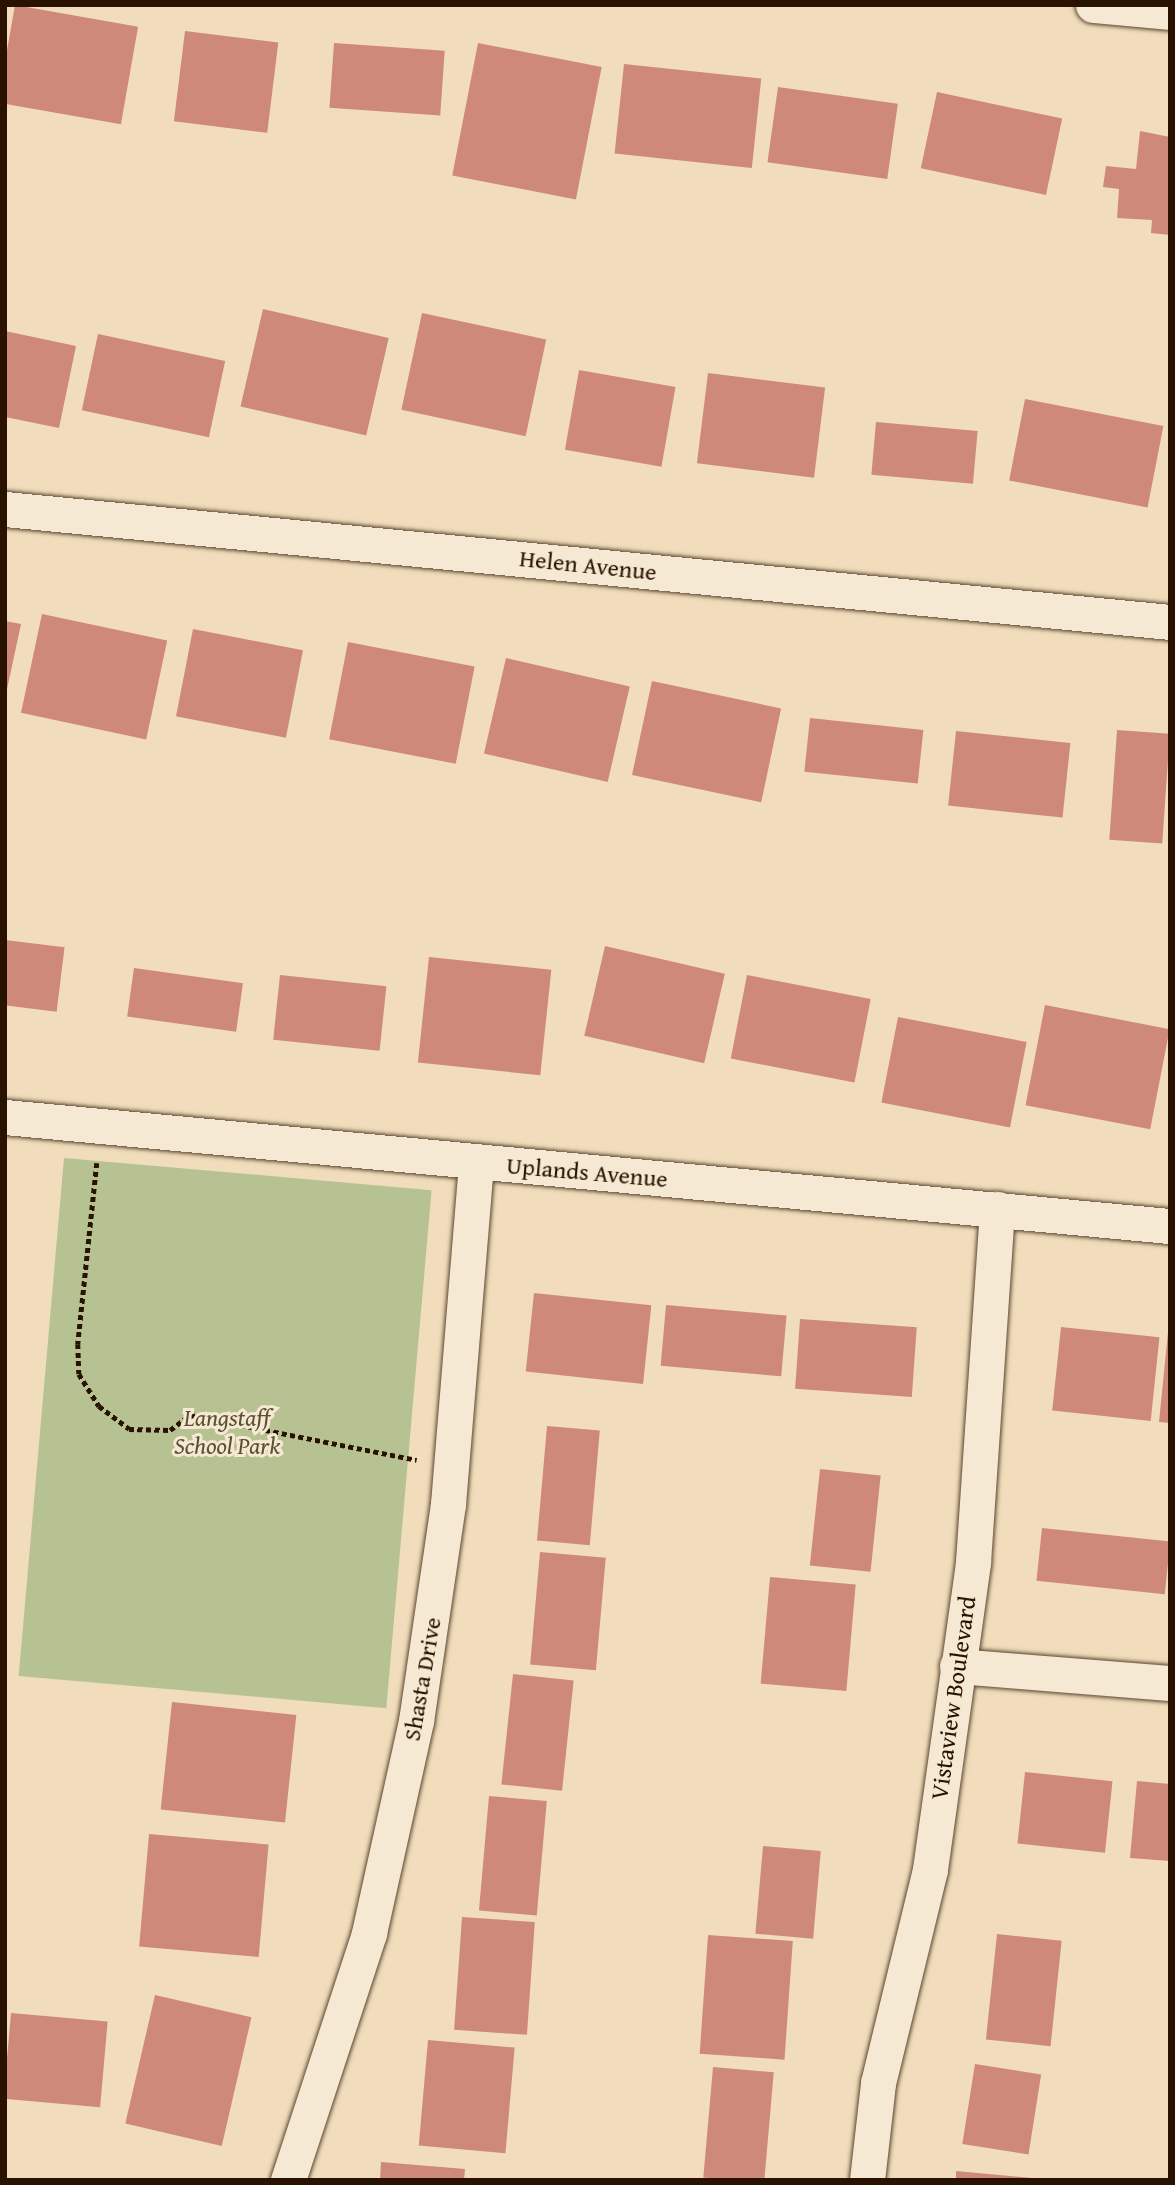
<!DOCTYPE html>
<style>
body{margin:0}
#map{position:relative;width:1175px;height:2185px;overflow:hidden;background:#f1ddbc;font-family:"Gentium Book Plus",serif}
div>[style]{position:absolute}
.green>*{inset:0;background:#b7c293;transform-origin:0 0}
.building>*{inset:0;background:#cf897b;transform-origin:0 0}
.path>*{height:4.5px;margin-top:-2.25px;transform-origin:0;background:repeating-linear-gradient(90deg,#291300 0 5px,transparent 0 8.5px)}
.roads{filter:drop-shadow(0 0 2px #5b462f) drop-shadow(0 0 2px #5b462f)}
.minor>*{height:35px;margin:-17.5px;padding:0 17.5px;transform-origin:17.5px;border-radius:17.5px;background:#f6e9d3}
span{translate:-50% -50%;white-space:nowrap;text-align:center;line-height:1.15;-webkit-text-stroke:6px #f6e9d3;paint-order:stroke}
.street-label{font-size:24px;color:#291300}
.park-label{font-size:24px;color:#5b5033;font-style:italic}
.frame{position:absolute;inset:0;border:7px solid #291300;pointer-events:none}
</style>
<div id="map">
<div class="green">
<i style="left:64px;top:1158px;width:369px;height:520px;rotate:5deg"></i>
</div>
<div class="building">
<i style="left:15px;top:5px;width:125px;height:99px;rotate:10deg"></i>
<i style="left:185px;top:31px;width:94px;height:91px;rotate:7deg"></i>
<i style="left:334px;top:43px;width:111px;height:65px;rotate:4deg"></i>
<i style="left:478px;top:43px;width:126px;height:135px;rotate:11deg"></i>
<i style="left:624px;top:64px;width:138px;height:90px;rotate:6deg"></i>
<i style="left:778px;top:87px;width:121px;height:76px;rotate:8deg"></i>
<i style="left:937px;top:92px;width:128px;height:78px;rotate:12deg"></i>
<i style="clip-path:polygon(1140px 131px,1170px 137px,1170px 235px,1151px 233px,1152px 220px,1117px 218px,1119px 189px,1103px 187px,1106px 166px,1136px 169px)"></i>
<i style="left:263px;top:309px;width:129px;height:100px;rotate:13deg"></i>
<i style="left:422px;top:313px;width:127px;height:99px;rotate:12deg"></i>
<i style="clip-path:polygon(5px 331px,76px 346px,59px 428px,5px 417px)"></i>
<i style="left:98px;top:334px;width:130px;height:78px;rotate:12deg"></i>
<i style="left:579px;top:370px;width:98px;height:81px;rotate:10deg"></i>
<i style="left:708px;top:373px;width:118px;height:91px;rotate:7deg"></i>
<i style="left:1025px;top:399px;width:141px;height:83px;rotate:11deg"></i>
<i style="left:876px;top:422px;width:102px;height:53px;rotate:5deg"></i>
<i style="left:42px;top:614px;width:128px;height:101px;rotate:12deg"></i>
<i style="clip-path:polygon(5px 621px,21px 624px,6px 694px,5px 694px)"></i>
<i style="left:193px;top:629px;width:112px;height:89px;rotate:11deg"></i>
<i style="left:348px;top:642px;width:129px;height:99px;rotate:11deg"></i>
<i style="left:506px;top:658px;width:127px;height:98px;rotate:13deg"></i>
<i style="left:652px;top:681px;width:132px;height:96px;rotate:12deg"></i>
<i style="left:810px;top:718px;width:114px;height:54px;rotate:6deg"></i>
<i style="left:1117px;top:730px;width:53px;height:110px;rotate:4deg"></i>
<i style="left:956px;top:731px;width:115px;height:75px;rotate:6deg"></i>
<i style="left:5px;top:940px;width:60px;height:65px;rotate:7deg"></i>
<i style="left:605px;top:946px;width:123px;height:92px;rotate:13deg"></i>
<i style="left:429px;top:957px;width:123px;height:106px;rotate:6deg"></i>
<i style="left:134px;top:968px;width:110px;height:49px;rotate:8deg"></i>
<i style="left:280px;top:975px;width:107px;height:65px;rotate:6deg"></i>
<i style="left:747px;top:975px;width:126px;height:85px;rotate:11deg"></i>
<i style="left:1045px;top:1005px;width:127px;height:102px;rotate:11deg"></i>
<i style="left:898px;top:1017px;width:131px;height:87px;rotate:11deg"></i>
<i style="left:534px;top:1293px;width:118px;height:79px;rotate:6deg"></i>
<i style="left:666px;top:1305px;width:121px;height:61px;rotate:5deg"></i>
<i style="left:800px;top:1319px;width:117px;height:70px;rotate:4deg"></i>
<i style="left:1061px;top:1327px;width:99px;height:84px;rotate:6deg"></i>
<i style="clip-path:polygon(1168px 1332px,1170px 1332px,1170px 1423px,1159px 1422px)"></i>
<i style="left:547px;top:1426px;width:53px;height:115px;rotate:5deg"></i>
<i style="left:820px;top:1469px;width:61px;height:97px;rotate:6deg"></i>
<i style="left:1042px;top:1528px;width:129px;height:53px;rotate:6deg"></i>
<i style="left:540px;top:1552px;width:66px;height:113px;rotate:5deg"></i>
<i style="left:770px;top:1577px;width:86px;height:107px;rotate:5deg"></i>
<i style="left:513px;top:1674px;width:61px;height:111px;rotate:6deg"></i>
<i style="left:172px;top:1702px;width:125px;height:108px;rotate:6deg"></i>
<i style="left:1025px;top:1772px;width:88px;height:72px;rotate:6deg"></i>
<i style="clip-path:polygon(1137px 1781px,1170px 1784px,1170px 1861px,1130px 1858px)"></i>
<i style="left:489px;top:1796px;width:58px;height:115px;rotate:5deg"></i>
<i style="left:149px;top:1834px;width:120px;height:113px;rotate:5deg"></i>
<i style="left:763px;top:1846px;width:58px;height:88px;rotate:5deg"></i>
<i style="left:462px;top:1917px;width:73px;height:113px;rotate:4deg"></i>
<i style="left:997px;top:1934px;width:65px;height:106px;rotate:6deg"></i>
<i style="left:708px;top:1935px;width:85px;height:119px;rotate:4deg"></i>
<i style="left:155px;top:1995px;width:99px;height:132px;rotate:13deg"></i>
<i style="left:11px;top:2013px;width:97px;height:86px;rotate:5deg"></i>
<i style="left:428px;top:2040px;width:87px;height:106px;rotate:5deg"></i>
<i style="left:975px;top:2064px;width:67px;height:81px;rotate:9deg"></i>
<i style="left:713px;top:2067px;width:61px;height:111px;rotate:5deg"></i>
<i style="clip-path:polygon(381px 2162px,465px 2169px,464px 2180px,380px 2180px)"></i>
<i style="clip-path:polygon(956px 2171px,1032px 2178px,1032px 2180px,956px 2180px)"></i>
</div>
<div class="path">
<i style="left:97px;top:1163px;width:182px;rotate:96deg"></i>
<i style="left:78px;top:1344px;width:30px;rotate:88deg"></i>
<i style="left:79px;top:1374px;width:38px;rotate:58deg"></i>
<i style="left:99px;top:1406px;width:38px;rotate:37deg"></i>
<i style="left:129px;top:1429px;width:41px;rotate:1.4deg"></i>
<i style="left:170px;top:1430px;width:25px;rotate:-37deg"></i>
<i style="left:190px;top:1415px;width:231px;rotate:11.2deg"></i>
</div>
<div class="roads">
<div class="minor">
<i style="left:1093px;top:5px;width:77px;rotate:5.2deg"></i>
<i style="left:5px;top:509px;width:1170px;rotate:5.54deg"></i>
<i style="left:5px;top:1117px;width:1170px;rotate:5.35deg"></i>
<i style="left:957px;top:1666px;width:214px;rotate:4.6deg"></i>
<i style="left:288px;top:2180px;width:260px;rotate:-71.8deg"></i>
<i style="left:369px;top:1933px;width:217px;rotate:-77.5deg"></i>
<i style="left:416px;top:1721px;width:219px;rotate:-81.6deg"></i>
<i style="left:448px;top:1504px;width:343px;rotate:-85.3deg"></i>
<i style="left:867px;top:2180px;width:98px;rotate:-83.5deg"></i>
<i style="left:878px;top:2083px;width:220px;rotate:-76.3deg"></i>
<i style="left:930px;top:1869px;width:310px;rotate:-82deg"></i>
<i style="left:973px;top:1562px;width:354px;rotate:-86.1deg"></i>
</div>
</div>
<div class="street-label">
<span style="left:588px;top:565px;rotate:6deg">Helen Avenue</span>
<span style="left:587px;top:1172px;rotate:5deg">Uplands Avenue</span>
<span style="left:422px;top:1679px;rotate:-80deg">Shasta Drive</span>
<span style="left:953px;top:1698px;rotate:-82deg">Vistaview Boulevard</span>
</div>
<div class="park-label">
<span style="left:227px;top:1432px">Langstaff<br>School Park</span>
</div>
<div class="frame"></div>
</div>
